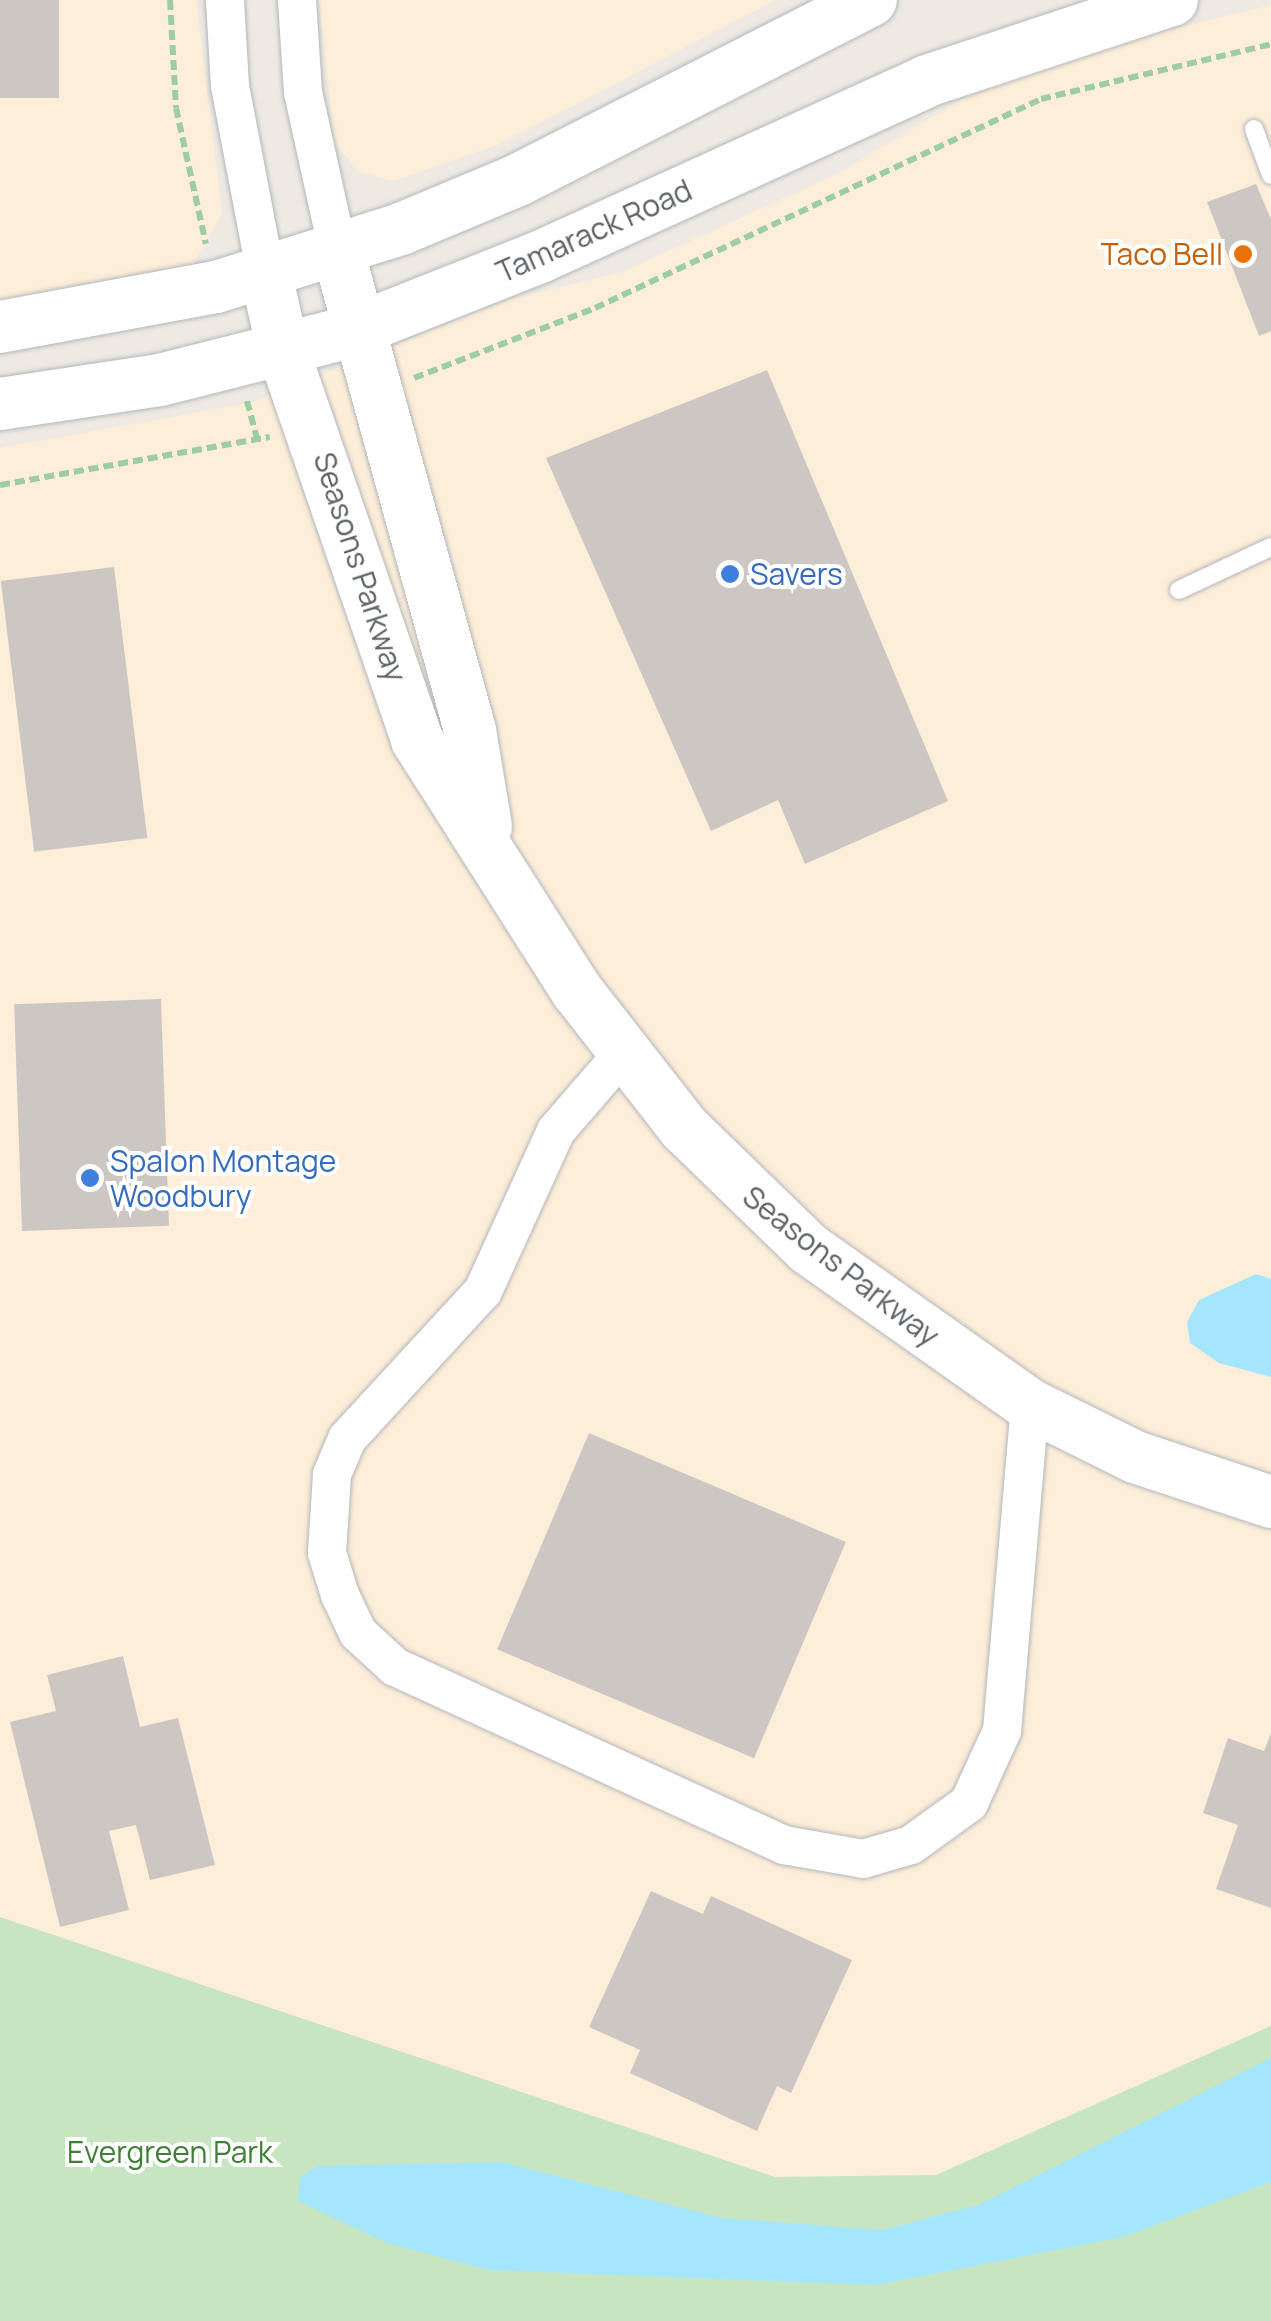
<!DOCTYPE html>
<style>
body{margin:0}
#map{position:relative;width:1271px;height:2321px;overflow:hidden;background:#eeeae3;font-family:Manrope,sans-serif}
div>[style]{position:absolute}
.commercial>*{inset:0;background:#fdeed9}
.green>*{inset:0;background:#c7e5c0}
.water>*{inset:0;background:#a5e6fd}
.building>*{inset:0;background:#ccc7c3;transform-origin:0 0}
.path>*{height:6px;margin-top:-3px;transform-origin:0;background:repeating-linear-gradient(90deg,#9ecda3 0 10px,transparent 0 15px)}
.roads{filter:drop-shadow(0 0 2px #b4b7ba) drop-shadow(0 0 2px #b4b7ba)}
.lane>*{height:18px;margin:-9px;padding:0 9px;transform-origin:9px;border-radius:9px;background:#fff}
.street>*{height:38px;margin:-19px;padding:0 19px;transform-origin:19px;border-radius:19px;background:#fff}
.secondary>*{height:52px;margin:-26px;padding:0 26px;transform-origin:26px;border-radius:26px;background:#fff}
.dots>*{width:28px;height:28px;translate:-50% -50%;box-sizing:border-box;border:5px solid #fff;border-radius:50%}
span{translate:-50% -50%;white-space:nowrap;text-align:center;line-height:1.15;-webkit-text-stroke:8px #fff;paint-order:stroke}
.street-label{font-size:30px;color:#5c6164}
.food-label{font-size:30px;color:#c56008}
.right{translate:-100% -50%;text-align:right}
.shop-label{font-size:30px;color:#366cbe}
.left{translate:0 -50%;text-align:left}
.park-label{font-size:30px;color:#408036}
</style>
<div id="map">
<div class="commercial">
<i style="clip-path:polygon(0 0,196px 0,222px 214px,193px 264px,0 301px)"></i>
<i style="clip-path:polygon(319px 0,776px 0,500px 144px,393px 181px,359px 172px,335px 143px)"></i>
<i style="clip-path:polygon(1271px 5px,1271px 2026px,936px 2175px,775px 2177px,0 1917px,0 448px,254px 402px,505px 301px,622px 272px,837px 174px,974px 92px,1116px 43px)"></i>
</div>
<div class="green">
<i style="clip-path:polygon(0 1917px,775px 2177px,936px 2175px,1271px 2026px,1271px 2321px,0 2321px)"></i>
</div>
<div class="water">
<i style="clip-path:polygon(1256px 1274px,1271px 1279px,1271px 1377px,1219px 1363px,1190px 1343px,1187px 1322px,1199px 1300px)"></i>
<i style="clip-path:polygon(1271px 2058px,1271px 2182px,1123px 2237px,876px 2285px,489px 2270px,387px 2243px,298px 2201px,300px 2178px,317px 2166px,502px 2162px,722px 2218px,882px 2230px,978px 2205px)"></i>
</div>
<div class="building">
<i style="left:0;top:0;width:59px;height:98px"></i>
<i style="clip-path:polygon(1256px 184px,1271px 219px,1271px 331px,1259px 336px,1207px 202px)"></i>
<i style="clip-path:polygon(767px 370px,948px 801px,805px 864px,778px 800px,711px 831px,546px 458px)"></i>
<i style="left:114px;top:567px;width:273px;height:114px;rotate:83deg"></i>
<i style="left:161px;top:999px;width:227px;height:147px;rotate:88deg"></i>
<i style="left:589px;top:1433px;width:279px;height:235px;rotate:23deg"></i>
<i style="clip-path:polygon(123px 1656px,140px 1727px,178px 1718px,215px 1865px,150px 1880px,136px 1825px,109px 1831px,129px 1910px,60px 1927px,10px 1722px,56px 1711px,47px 1675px)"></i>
<i style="clip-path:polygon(1271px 1733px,1271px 1908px,1216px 1889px,1238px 1825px,1203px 1813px,1228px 1738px,1264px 1751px)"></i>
<i style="clip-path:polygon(651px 1891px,703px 1914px,711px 1896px,852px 1960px,791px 2093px,777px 2086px,757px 2131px,630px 2073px,640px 2050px,589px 2027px)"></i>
</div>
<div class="path">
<i style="left:170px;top:0;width:108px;rotate:86.8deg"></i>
<i style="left:176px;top:108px;width:139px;rotate:77.6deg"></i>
<i style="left:414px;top:378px;width:194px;rotate:-21.1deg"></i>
<i style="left:595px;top:308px;width:493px;rotate:-25.1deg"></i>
<i style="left:1041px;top:99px;width:236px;rotate:-13.4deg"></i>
<i style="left:247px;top:401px;width:39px;rotate:75deg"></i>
<i style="left:0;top:485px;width:274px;rotate:-10.1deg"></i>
</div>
<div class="roads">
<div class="lane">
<i style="left:1254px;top:129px;width:49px;rotate:69.7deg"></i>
<i style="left:1179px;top:590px;width:102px;rotate:-25.1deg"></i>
</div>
<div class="street">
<i style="left:225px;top:0;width:86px;rotate:86.7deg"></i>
<i style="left:230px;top:86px;width:191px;rotate:79.2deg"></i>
<i style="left:297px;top:0;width:92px;rotate:86.3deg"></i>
<i style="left:303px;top:92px;width:163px;rotate:77.6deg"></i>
<i style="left:625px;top:1051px;width:106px;rotate:130.8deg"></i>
<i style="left:556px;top:1131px;width:176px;rotate:114.5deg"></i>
<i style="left:483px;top:1291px;width:201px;rotate:132.6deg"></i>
<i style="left:347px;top:1439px;width:39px;rotate:113deg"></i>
<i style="left:332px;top:1475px;width:78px;rotate:93.7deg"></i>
<i style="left:327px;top:1553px;width:44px;rotate:72.8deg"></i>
<i style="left:340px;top:1595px;width:42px;rotate:64.7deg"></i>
<i style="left:358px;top:1633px;width:50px;rotate:42.6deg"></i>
<i style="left:395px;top:1667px;width:428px;rotate:24.6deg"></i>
<i style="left:784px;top:1845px;width:80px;rotate:10deg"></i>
<i style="left:863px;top:1859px;width:50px;rotate:-16.3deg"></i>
<i style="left:911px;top:1845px;width:72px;rotate:-35.9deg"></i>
<i style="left:969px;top:1803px;width:79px;rotate:-65.4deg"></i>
<i style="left:1002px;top:1731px;width:327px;rotate:-85.1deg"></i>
</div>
<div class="secondary">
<i style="left:338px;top:251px;width:498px;rotate:74.6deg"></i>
<i style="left:470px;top:731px;width:97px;rotate:80.5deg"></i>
<i style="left:266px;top:274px;width:78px;rotate:77.4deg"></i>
<i style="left:283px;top:350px;width:412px;rotate:71deg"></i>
<i style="left:417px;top:740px;width:298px;rotate:57.5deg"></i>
<i style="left:577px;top:991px;width:174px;rotate:52deg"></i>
<i style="left:684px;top:1128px;width:174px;rotate:44.1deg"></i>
<i style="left:809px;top:1249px;width:271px;rotate:35.2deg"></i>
<i style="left:1030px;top:1405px;width:117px;rotate:26.3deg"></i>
<i style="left:1135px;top:1457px;width:143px;rotate:18.3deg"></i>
<i style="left:0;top:327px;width:220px;rotate:-10.5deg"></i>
<i style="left:216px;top:287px;width:194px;rotate:-17.4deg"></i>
<i style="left:401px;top:229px;width:127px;rotate:-22.7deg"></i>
<i style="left:518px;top:180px;width:396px;rotate:-27deg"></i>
<i style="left:0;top:404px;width:162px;rotate:-8.5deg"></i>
<i style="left:160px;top:380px;width:199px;rotate:-14.2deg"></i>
<i style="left:353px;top:331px;width:203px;rotate:-21.6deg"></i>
<i style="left:542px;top:256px;width:423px;rotate:-24.4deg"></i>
<i style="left:927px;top:81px;width:258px;rotate:-18.3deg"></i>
</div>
</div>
<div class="dots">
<i style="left:1243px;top:254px;background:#e8710a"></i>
<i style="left:730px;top:574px;background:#3f7fe0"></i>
<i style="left:90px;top:1178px;background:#3f7fe0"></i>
</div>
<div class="street-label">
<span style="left:594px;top:231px;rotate:-24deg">Tamarack Road</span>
<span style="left:360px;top:567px;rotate:72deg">Seasons Parkway</span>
<span style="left:841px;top:1266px;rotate:38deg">Seasons Parkway</span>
</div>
<div class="food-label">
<span class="right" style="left:1223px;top:254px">Taco Bell</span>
</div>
<div class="shop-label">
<span class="left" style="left:750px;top:574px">Savers</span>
<span class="left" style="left:110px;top:1178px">Spalon Montage<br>Woodbury</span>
</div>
<div class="park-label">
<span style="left:170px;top:2152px">Evergreen Park</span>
</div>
</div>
